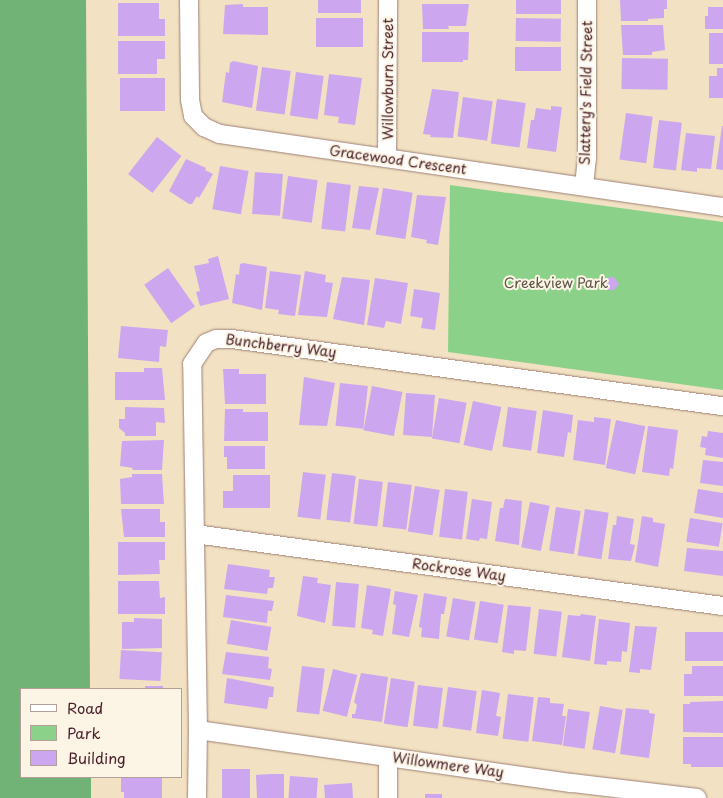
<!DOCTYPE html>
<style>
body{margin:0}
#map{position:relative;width:723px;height:798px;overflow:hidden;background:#f2e1c2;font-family:"Playpen Sans",sans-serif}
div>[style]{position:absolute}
.green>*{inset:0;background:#8cd18a}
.forest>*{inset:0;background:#71b376}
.building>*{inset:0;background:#cca7ef;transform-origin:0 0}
.roads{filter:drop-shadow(0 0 1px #9e8076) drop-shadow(0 0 1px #9e8076)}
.street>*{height:18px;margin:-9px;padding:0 9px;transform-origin:9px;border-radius:9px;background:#fff}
span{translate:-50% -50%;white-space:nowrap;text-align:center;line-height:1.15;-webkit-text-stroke:4px #fcf5e5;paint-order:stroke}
.street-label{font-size:14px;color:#4a1f2b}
.park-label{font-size:14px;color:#5e5448}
.legend{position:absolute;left:20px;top:688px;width:162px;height:90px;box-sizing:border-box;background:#fcf5e5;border:1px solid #b59f9b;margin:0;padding:6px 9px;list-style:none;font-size:15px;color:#4a1f2b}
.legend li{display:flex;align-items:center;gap:10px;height:25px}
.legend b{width:25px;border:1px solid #b59f9b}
</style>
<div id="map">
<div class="green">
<i style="clip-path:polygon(450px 185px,723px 222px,723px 390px,448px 352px)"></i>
</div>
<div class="forest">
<i style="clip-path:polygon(0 0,86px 0,90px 689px,21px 689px,21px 777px,91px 777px,91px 798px,0 798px)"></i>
</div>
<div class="building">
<i style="left:318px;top:0;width:43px;height:13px"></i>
<i style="left:516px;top:0;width:45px;height:14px"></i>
<i style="clip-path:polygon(620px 0,667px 0,667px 9px,664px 9px,664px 18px,648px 19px,648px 21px,621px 21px)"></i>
<i style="clip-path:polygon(118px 3px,159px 3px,159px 19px,165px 19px,165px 36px,118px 36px)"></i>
<i style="clip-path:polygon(243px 4px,243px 7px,268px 7px,268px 35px,223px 34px,225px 5px)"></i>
<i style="clip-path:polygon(422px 4px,469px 4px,466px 26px,448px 26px,449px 29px,423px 29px)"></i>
<i style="clip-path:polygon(708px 7px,723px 7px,723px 29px,705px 29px,705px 16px,708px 16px)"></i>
<i style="left:316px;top:18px;width:47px;height:29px"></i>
<i style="left:516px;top:18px;width:45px;height:23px;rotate:1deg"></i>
<i style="clip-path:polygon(621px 25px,663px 25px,665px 50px,652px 52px,652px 55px,623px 55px)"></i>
<i style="clip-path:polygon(422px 32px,469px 32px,468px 60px,463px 60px,463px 62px,422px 62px)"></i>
<i style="left:709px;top:33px;width:14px;height:31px"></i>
<i style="clip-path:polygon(118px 41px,165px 41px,165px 59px,157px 59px,157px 74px,118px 74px)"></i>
<i style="left:515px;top:47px;width:46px;height:24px"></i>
<i style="left:622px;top:58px;width:46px;height:31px;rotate:1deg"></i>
<i style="clip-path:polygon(233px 61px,258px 66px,252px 108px,222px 102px,226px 72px,229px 73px,230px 63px)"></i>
<i style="left:262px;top:67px;width:29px;height:44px;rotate:8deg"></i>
<i style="clip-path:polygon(717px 68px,723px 68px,723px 98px,709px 98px,709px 76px,717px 76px)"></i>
<i style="left:296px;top:72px;width:28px;height:44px;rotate:8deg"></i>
<i style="clip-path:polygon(329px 74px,362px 78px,355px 125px,338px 123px,339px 117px,324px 115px)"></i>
<i style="left:120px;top:78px;width:45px;height:33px"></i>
<i style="clip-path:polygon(432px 89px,459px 92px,453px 138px,430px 137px,431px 135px,423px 134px)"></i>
<i style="left:463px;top:97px;width:30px;height:40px;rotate:8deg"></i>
<i style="left:497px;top:99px;width:29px;height:45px;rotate:8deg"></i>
<i style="clip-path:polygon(551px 106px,562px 107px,556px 152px,527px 148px,531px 120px,534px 120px,536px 108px,551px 110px)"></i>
<i style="left:626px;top:113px;width:27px;height:47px;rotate:8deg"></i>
<i style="left:659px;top:120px;width:23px;height:48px;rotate:7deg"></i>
<i style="clip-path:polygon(722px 126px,723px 126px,723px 170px,716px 169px)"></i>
<i style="clip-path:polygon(686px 133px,715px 136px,711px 169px,697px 168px,697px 172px,681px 170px)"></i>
<i style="left:157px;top:137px;width:31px;height:47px;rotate:38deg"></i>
<i style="clip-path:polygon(186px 159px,206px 168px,205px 170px,213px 174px,199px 198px,197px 196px,192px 204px,189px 204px,169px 191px)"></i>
<i style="left:220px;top:166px;width:29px;height:44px;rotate:10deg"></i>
<i style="left:255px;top:172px;width:28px;height:42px;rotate:4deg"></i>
<i style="left:288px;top:176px;width:30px;height:43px;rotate:8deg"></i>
<i style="left:327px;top:182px;width:24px;height:47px;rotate:7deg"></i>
<i style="clip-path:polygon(359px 186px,379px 188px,370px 230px,352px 228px)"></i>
<i style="left:383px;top:188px;width:30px;height:47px;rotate:9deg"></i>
<i style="clip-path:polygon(417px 195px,446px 197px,438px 245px,426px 243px,427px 240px,411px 237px)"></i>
<i style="clip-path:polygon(218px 256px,229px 299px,200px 306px,196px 292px,200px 291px,194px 266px,209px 263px,208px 259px)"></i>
<i style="clip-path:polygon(243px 263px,267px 267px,262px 310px,232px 303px,236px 274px,239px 275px,240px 264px)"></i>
<i style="left:168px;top:268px;width:47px;height:29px;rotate:55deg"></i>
<i style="clip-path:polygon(270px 271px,301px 275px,295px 316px,278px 314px,279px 310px,265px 308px)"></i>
<i style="clip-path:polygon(305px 271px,326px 275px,325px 282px,333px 283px,327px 317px,298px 315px)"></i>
<i style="clip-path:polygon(342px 277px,370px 280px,364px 325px,333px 319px)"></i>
<i style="clip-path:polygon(608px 277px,615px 278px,619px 284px,614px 290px,607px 290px,604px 283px)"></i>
<i style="clip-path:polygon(375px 278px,408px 283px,401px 324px,386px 321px,384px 328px,367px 325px)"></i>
<i style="clip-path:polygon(414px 289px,440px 293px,435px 330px,421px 328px,423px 318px,410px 316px)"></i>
<i style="clip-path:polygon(121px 326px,168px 330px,166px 347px,160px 346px,159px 362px,118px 358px)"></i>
<i style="clip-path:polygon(144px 368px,162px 368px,165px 400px,115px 400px,115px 372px,144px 372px)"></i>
<i style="clip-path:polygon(223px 369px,239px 369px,239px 374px,266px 374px,266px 404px,225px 404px)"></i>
<i style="clip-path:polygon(304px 377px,335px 383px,327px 426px,299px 425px)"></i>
<i style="left:340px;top:383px;width:28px;height:43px;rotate:6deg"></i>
<i style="left:372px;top:386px;width:31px;height:45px;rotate:11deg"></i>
<i style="left:406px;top:393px;width:29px;height:42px;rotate:4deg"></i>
<i style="left:439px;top:398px;width:28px;height:41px;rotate:10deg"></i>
<i style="left:473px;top:401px;width:29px;height:45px;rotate:12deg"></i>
<i style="clip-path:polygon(125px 407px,164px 408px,165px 423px,156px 422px,156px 436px,125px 436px,125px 433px,119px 428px,119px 419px,125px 419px)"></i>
<i style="left:508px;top:407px;width:29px;height:40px;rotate:8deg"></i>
<i style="clip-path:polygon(225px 409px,243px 409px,243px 412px,268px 412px,268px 441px,224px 441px)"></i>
<i style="clip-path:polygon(543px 410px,573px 415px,571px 433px,568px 432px,564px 457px,537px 453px)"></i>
<i style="clip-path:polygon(594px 417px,611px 419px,605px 465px,573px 460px,578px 420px,594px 422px)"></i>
<i style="left:616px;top:420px;width:30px;height:49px;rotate:12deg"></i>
<i style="clip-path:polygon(648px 426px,678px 430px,673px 469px,670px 468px,669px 476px,642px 472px)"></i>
<i style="clip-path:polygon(708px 431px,723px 433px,723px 458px,705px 455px,706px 448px,700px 447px,702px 436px,707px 437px)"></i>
<i style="clip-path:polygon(164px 440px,162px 470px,132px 470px,133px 468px,120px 466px,122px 441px)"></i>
<i style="clip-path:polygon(224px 446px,265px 446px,265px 469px,227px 469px,227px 457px,224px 457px)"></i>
<i style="clip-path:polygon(703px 460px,723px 462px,723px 486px,700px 483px)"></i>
<i style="left:303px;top:472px;width:23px;height:45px;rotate:7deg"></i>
<i style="left:332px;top:473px;width:24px;height:47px;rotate:7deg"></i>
<i style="clip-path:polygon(132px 474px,162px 474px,164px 504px,121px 504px,120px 479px,132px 477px)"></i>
<i style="clip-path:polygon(233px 475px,270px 475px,270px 508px,223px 508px,223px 491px,233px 491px)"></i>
<i style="left:359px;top:479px;width:24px;height:45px;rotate:7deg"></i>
<i style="left:388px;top:482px;width:24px;height:45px;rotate:7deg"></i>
<i style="left:415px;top:486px;width:25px;height:46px;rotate:9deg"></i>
<i style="left:445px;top:489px;width:23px;height:48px;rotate:7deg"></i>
<i style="clip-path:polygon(698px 489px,723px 493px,723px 518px,694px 513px)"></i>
<i style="clip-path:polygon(472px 499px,492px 502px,487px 539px,480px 538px,479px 541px,466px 539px)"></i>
<i style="clip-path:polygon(505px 499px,522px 501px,519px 545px,495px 541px,500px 508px,503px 508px)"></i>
<i style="left:530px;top:502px;width:20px;height:46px;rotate:11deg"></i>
<i style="left:556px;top:507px;width:25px;height:44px;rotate:9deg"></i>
<i style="clip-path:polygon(121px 509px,160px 509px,160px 522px,165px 522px,165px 537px,124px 537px)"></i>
<i style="left:585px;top:509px;width:24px;height:47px;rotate:9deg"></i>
<i style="clip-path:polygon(617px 516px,634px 519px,630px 544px,635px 545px,631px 561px,608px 559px,613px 525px,616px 525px)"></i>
<i style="clip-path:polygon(642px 516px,653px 518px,653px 522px,665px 524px,658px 567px,635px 562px)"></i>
<i style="left:690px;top:518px;width:33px;height:24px;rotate:9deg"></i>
<i style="clip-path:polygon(118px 542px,165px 542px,165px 560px,159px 560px,160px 574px,118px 575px)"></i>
<i style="clip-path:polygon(687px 548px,723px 551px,723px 576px,684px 571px)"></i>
<i style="clip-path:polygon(228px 564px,270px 570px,269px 577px,275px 577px,273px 588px,268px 588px,267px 594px,224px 589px)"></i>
<i style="clip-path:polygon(303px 576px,318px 578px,317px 583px,331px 585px,325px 623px,297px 616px)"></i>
<i style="clip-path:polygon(118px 581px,159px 581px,160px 598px,165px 597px,165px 614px,118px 614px)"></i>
<i style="left:336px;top:582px;width:23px;height:44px;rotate:5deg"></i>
<i style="clip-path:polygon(367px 585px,391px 589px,383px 636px,372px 634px,373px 630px,361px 628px)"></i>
<i style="clip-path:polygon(395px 591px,418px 595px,409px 637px,392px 634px,396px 605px,393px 604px)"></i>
<i style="clip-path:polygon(424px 593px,447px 597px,444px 614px,441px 614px,439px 639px,421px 637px,422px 628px,419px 627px)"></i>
<i style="clip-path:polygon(226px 595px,274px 601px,272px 611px,268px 611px,267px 623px,223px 617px)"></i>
<i style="left:453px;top:598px;width:23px;height:39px;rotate:10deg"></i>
<i style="left:480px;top:601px;width:24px;height:39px;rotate:9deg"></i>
<i style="clip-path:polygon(508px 605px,531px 607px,526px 651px,514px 650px,514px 654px,502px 652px)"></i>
<i style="left:539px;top:609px;width:23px;height:45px;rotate:7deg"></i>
<i style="clip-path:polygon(581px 614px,596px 616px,590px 661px,562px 657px,568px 615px,580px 616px)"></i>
<i style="clip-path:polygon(134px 618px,162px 619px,162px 648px,122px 649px,122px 622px,134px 622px)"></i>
<i style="clip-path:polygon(599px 619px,630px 623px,627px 652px,622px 651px,621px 662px,607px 661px,607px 665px,594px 664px)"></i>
<i style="left:231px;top:620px;width:41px;height:24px;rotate:10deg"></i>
<i style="clip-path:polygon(635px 626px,657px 627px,651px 670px,640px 669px,640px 673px,629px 672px)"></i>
<i style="left:685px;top:632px;width:38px;height:29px"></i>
<i style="left:121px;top:650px;width:41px;height:29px;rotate:3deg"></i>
<i style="clip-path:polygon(226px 652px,269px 657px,268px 668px,272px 669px,270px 680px,222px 674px)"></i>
<i style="left:302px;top:666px;width:23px;height:46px;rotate:7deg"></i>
<i style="clip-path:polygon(692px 666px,723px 666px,723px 696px,684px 696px,684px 674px,692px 674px)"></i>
<i style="left:333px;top:669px;width:25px;height:43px;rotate:14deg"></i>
<i style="clip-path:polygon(361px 673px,388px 677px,382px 722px,352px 718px,352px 714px,355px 714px,357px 705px,354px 702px)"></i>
<i style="clip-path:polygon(227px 678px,274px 687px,273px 697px,269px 697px,267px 709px,224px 703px)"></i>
<i style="left:391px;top:678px;width:24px;height:46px;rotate:9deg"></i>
<i style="left:418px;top:685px;width:25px;height:41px;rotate:7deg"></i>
<i style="left:145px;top:686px;width:18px;height:3px"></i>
<i style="left:448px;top:687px;width:29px;height:40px;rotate:8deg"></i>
<i style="clip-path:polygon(482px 690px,500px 693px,496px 716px,501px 717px,498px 736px,476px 733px)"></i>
<i style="left:508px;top:694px;width:26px;height:45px;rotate:7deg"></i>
<i style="clip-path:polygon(538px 697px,550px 698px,550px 703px,564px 704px,562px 716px,566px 716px,562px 745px,532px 741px)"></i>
<i style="clip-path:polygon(723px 701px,723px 733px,683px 732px,683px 704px,690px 704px,690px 702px)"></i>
<i style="left:600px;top:706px;width:23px;height:44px;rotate:10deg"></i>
<i style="clip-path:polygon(626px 708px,649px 710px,649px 713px,655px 714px,649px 758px,620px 754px)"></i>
<i style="left:568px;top:709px;width:22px;height:37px;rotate:8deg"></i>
<i style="clip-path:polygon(683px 737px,723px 737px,723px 767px,691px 767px,691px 764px,683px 764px)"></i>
<i style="left:222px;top:769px;width:28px;height:29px"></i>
<i style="clip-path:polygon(270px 774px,284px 774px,284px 798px,257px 798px,256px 775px)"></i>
<i style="left:290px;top:776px;width:28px;height:22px;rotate:4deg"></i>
<i style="clip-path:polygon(121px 777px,162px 777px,162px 798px,124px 798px,124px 792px,121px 792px)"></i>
<i style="left:352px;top:783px;width:15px;height:28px;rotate:86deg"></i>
<i style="left:425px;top:794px;width:17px;height:4px"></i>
</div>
<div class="roads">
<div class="street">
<i style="left:189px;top:0;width:100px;rotate:89.4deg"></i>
<i style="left:190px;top:100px;width:16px;rotate:79deg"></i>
<i style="left:193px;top:116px;width:16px;rotate:45deg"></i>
<i style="left:204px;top:127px;width:17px;rotate:24deg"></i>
<i style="left:220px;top:134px;width:508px;rotate:8.26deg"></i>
<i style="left:387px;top:158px;width:158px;rotate:-89.6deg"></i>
<i style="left:584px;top:186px;width:27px;rotate:-84deg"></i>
<i style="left:587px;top:159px;width:159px;rotate:-90deg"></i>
<i style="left:195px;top:534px;width:533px;rotate:7.77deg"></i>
<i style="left:198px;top:730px;width:378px;rotate:8.1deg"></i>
<i style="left:572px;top:783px;width:126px;rotate:6.8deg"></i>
<i style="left:197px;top:798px;width:68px;rotate:-89.2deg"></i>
<i style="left:198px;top:730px;width:366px;rotate:-90.9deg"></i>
<i style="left:192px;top:364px;width:25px;rotate:-56deg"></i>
<i style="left:206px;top:343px;width:11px;rotate:-22deg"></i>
<i style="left:216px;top:339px;width:16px"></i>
<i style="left:232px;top:339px;width:496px;rotate:7.8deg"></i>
<i style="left:388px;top:798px;width:41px;rotate:-90deg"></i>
</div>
</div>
<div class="street-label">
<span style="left:388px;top:79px;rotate:-90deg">Willowburn Street</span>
<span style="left:586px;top:93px;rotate:-89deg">Slattery's Field Street</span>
<span style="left:398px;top:160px;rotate:8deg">Gracewood Crescent</span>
<span style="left:281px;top:346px;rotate:7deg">Bunchberry Way</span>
<span style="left:459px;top:570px;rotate:8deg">Rockrose Way</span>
<span style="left:448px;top:765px;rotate:8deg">Willowmere Way</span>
</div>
<div class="park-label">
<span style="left:556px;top:283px">Creekview Park</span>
</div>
<ul class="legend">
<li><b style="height:6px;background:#fff"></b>Road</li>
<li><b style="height:14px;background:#8cd18a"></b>Park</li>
<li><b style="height:14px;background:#cca7ef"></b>Building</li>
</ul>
</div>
